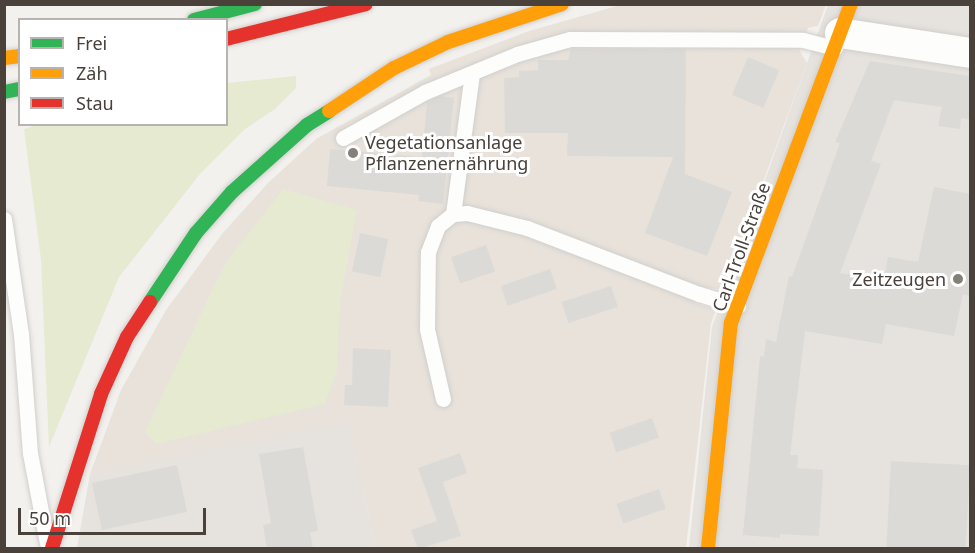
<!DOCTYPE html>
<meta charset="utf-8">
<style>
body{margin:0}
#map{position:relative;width:975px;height:553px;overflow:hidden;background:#f3f1ee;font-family:"Noto Sans",sans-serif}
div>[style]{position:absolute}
.residential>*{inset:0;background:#e6e2dd}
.education>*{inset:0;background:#e8e2db}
.green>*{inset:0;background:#e5ead1}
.building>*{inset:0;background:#dcdad7;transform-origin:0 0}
.roads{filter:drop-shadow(0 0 2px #d1cfcc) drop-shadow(0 0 2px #d1cfcc)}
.lane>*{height:15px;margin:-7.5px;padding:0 7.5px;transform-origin:7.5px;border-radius:7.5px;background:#fdfdfc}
.street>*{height:30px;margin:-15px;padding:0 15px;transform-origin:15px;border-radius:15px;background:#fdfdfc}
.fast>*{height:14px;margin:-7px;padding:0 7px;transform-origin:7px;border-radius:7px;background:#30b455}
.slow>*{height:14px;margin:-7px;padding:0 7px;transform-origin:7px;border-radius:7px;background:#ff9f0a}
.jam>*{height:14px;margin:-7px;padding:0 7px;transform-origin:7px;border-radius:7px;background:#e5322d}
.dots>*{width:16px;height:16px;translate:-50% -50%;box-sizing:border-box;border:3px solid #fff;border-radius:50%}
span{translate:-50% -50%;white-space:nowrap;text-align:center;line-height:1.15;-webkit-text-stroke:6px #fff;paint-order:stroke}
.poi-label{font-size:18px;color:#49413a}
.left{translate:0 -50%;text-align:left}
.right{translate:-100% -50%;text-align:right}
.street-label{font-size:18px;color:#49413a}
.frame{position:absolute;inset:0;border:6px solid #49413a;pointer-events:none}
.legend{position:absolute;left:18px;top:18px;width:210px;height:108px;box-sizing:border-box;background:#fff;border:2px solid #b6b3b0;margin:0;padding:8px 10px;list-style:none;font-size:18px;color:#49413a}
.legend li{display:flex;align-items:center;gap:12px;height:30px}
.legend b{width:30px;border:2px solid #b6b3b0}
.scale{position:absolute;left:18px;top:508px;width:188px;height:27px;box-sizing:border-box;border:3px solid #49413a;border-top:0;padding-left:8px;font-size:18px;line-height:21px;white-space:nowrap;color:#49413a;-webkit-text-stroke:4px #fff;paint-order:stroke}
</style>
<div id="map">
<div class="residential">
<i style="clip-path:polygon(828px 5px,970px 5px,970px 548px,689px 548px,712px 327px)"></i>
<i style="clip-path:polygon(347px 420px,376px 548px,77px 548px,90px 474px)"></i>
</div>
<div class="education">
<i style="clip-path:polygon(624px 4px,826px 5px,818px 26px,808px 28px,803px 40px,800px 51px,807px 63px,723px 290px,702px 287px,695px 303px,716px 310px,711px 323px,686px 548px,376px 548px,347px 421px,90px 474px,121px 390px,166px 310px,222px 234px,268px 183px,316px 139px,431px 75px,429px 69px,529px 31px)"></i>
</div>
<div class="green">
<i style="clip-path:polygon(296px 76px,296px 88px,275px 109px,245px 129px,200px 174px,119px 277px,49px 447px,41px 260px,24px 129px,41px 124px,226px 124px,227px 83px)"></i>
<i style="clip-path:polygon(283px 189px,357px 210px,340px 302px,337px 370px,325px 404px,156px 444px,145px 432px,224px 265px)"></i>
</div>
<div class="building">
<i style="clip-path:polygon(571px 49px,686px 49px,685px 174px,732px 192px,707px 256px,645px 233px,673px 157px,567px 156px,568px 133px,505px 133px,504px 78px,519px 77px,519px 71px,538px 70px,538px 60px,568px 60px)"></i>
<i style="left:748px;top:57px;width:34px;height:41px;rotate:23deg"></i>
<i style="clip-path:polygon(870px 61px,970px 76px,970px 119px,961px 118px,960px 129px,938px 126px,942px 107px,894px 100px,871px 161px,881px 164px,840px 273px,884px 281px,888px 257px,918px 262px,934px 187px,970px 194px,970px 296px,963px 294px,954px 336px,886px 324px,882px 344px,805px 331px,790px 455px,798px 455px,797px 468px,823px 470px,819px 536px,780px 534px,780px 538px,743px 535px,760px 356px,764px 357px,766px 339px,776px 342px,789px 276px,792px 277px,840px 143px,835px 142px)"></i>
<i style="clip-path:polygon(440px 96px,454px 98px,443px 204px,418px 201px,419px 195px,327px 186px,330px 149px,422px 157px,427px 102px)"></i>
<i style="left:360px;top:233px;width:29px;height:39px;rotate:12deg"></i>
<i style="left:486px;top:245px;width:28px;height:37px;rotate:71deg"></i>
<i style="left:550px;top:269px;width:21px;height:52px;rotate:71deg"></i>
<i style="left:611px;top:286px;width:22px;height:52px;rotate:72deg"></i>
<i style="clip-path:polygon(353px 348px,391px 350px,388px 407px,344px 405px,345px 385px,352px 385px)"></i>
<i style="left:652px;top:418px;width:21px;height:45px;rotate:71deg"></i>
<i style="clip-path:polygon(303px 447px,318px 531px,310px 532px,313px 549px,267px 549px,263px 525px,271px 523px,259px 454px)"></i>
<i style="clip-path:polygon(460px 453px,467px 473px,443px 482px,461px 536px,418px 549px,411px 530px,437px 521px,418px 468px)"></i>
<i style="left:891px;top:461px;width:79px;height:88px;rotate:3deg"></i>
<i style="left:177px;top:465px;width:48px;height:87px;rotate:78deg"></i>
<i style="left:659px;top:489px;width:21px;height:45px;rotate:71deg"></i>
</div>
<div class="roads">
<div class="lane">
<i style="left:343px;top:138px;width:94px;rotate:-29.3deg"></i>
<i style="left:425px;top:92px;width:100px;rotate:-22.4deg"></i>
<i style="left:517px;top:54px;width:55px;rotate:-15.8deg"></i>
<i style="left:570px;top:39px;width:233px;rotate:0.2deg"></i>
<i style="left:803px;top:40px;width:33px;rotate:14deg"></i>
<i style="left:453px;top:214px;width:142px;rotate:-82.3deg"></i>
<i style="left:4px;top:219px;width:116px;rotate:81.6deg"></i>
<i style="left:21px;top:334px;width:119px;rotate:85.7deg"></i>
<i style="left:30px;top:453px;width:92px;rotate:79.3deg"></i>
<i style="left:443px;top:399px;width:72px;rotate:-102.9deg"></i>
<i style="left:427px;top:329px;width:77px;rotate:-89.3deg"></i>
<i style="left:428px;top:252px;width:28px;rotate:-69deg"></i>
<i style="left:438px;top:226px;width:19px;rotate:-39deg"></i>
<i style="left:453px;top:214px;width:14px;rotate:-4deg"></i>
<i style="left:467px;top:213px;width:62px;rotate:14deg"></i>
<i style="left:527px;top:228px;width:184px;rotate:21deg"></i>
<i style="left:699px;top:294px;width:41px;rotate:17.1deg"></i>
</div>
<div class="street">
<i style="left:840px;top:33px;width:132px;rotate:8.7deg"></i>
</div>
<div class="fast">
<i style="left:194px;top:20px;width:63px;rotate:-14.7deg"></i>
<i style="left:4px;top:92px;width:16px;rotate:-11deg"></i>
<i style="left:150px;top:302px;width:83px;rotate:-56.3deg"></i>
<i style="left:196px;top:233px;width:55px;rotate:-48.7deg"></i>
<i style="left:232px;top:192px;width:101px;rotate:-41.8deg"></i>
<i style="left:307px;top:125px;width:26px;rotate:-32deg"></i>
</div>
<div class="slow">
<i style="left:4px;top:58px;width:16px;rotate:-7deg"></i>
<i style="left:329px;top:111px;width:78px;rotate:-33.5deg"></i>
<i style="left:394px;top:68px;width:60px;rotate:-25.7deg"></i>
<i style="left:448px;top:42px;width:120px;rotate:-18.4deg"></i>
<i style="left:708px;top:548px;width:226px;rotate:-84.2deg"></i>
<i style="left:731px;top:323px;width:341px;rotate:-69.4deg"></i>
</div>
<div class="jam">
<i style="left:226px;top:39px;width:144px;rotate:-14deg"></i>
<i style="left:52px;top:548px;width:162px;rotate:-72.3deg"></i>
<i style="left:101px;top:394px;width:63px;rotate:-65.5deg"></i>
<i style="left:127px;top:337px;width:42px;rotate:-56.7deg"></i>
</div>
</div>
<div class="dots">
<i style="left:353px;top:153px;background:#847f79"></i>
<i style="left:958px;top:279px;background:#847f79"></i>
</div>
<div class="poi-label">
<span class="left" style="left:365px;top:153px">Vegetationsanlage<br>Pflanzenernährung</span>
<span class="right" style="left:946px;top:279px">Zeitzeugen</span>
</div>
<div class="street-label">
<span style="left:741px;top:247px;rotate:-70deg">Carl-Troll-Straße</span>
</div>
<div class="frame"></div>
<ul class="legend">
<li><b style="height:8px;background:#30b455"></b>Frei</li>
<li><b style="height:8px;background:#ff9f0a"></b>Zäh</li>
<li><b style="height:8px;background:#e5322d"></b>Stau</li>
</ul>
<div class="scale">50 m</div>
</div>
